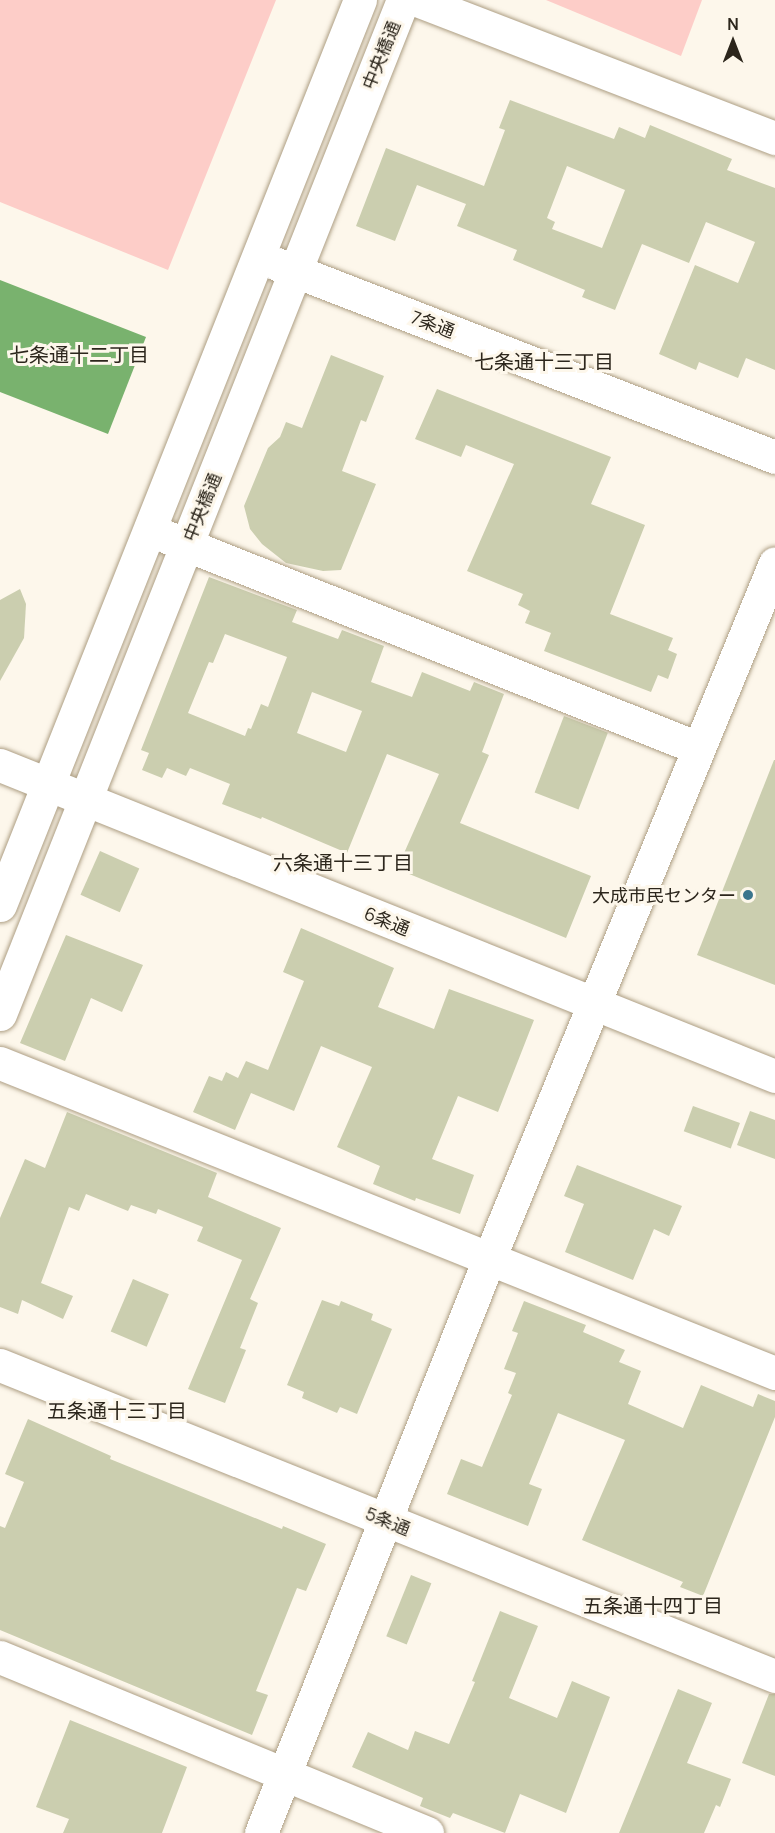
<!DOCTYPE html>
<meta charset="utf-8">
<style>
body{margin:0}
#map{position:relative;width:775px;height:1833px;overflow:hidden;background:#fdf7eb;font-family:Manrope,"Noto Sans JP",sans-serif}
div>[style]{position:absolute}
.green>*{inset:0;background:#fdcdc8}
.water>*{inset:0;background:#79b26e}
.building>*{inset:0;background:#cbceaf;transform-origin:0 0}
.roads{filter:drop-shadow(0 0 2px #ad9e83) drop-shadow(0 0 2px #ad9e83)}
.minor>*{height:33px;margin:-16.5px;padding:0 16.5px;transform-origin:16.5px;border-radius:16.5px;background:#fff}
.dots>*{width:16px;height:16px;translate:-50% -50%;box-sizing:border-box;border:3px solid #fdf7eb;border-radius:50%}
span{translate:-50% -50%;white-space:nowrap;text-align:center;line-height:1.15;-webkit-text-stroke:6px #fdf7eb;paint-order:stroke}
.street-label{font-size:18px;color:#2c261c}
.poi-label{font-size:18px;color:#2c261c}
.right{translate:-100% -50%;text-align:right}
.neighbourhood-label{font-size:20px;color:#2c261c}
.north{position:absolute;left:703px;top:12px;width:60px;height:60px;-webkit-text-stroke:4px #fdf7eb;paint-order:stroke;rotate:0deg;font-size:16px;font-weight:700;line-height:24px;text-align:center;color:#2c261c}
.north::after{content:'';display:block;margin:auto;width:21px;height:27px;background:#2c261c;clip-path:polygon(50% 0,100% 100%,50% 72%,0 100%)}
</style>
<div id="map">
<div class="green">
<i style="clip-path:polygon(0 0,276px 0,168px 270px,0 202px)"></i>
<i style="clip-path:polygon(546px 0,702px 0,681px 56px)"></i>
</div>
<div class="water">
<i style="clip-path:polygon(0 280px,146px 337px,108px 434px,0 392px)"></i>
</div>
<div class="building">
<i style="clip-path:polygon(evenodd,510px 100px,614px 139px,619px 127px,645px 138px,650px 125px,732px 159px,727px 170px,775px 188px,775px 370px,746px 358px,738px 378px,699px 362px,696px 370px,659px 354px,695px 265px,738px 283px,755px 242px,706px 222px,689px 263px,642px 244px,615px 310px,582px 297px,585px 290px,513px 260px,517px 250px,457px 226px,466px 204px,417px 185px,395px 241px,356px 226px,386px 148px,484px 186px,505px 130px,499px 128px,510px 100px,567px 166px,625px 190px,602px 248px,552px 229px,555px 222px,547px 218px,567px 166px)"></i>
<i style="clip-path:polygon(331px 355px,384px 376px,366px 422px,361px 420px,342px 471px,376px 484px,341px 570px,323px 571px,286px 563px,262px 544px,250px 529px,244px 506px,268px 448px,280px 437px,286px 422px,302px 428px)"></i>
<i style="clip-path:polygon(437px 389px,611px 457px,591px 504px,645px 525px,610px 614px,673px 638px,668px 650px,677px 654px,668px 679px,658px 675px,651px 692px,544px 651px,551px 633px,525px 623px,530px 611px,518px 605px,523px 594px,467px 571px,514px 464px,466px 445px,461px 457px,415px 439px)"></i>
<i style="clip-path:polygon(evenodd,209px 577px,297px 610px,292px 622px,338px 639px,342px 630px,384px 646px,371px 682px,412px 697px,422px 672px,470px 691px,474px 682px,504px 694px,482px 752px,489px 755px,460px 823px,591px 876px,566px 938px,397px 869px,439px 774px,387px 754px,347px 853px,262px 817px,261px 819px,222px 804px,230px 784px,190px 768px,186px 776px,167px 768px,162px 778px,142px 770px,149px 753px,141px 750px,209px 577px,225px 634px,287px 657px,268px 707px,261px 704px,251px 729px,248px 728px,245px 736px,188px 713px,209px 662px,213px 663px,225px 634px,209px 577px,312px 692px,362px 711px,346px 752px,297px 733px,312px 692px)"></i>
<i style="clip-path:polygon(20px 589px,26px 604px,24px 638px,0 681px,0 600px)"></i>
<i style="left:564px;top:716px;width:47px;height:82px;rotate:21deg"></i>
<i style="clip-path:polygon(774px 760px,775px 760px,775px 985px,697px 955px)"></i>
<i style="left:100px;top:851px;width:43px;height:48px;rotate:24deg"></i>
<i style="clip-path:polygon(301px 928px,394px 968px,378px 1007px,434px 1029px,449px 989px,534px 1020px,498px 1112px,458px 1096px,432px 1159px,474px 1175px,460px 1214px,416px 1198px,415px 1201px,373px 1184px,380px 1166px,337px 1147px,372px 1067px,321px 1046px,294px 1111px,251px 1093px,235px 1130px,193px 1112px,209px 1076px,222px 1081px,226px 1072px,238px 1078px,246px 1061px,268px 1070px,304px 981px,283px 972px)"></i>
<i style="clip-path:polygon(66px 935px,143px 965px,122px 1012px,91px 998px,65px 1061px,20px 1043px)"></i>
<i style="left:693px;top:1106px;width:50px;height:27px;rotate:20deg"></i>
<i style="clip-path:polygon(750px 1111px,775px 1120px,775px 1159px,737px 1145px)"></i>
<i style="clip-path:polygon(67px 1112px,217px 1173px,208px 1197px,281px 1228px,250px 1299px,258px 1303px,240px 1348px,246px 1350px,225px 1403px,188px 1389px,242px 1260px,197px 1241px,203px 1227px,158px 1209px,156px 1214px,131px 1205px,128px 1211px,86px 1194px,79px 1211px,69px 1207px,41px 1283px,73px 1296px,63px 1319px,22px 1300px,18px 1314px,0 1307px,0 1218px,25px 1159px,45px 1168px)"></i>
<i style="clip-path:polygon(577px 1165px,682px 1206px,669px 1236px,654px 1229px,633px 1280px,565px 1252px,584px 1204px,564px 1196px)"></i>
<i style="left:133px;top:1279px;width:39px;height:57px;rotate:23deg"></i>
<i style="clip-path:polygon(322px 1300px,339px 1306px,341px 1301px,373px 1314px,371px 1320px,392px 1329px,357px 1414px,340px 1407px,337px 1413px,302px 1398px,304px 1392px,287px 1385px)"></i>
<i style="clip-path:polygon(524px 1301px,586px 1325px,583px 1332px,625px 1350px,619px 1362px,641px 1371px,628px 1404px,683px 1428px,701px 1385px,753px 1407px,758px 1394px,775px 1401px,775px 1417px,703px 1596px,680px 1587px,683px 1582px,582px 1540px,625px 1440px,558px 1413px,529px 1484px,542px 1489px,528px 1526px,447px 1494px,461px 1459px,482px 1467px,512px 1395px,508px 1393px,516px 1373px,504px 1369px,518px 1333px,512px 1331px)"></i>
<i style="clip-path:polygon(28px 1419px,111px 1456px,110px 1459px,282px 1529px,283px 1526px,326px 1544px,306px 1591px,297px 1588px,256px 1691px,268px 1695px,252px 1735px,0 1630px,0 1526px,5px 1528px,24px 1482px,5px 1474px)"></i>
<i style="left:411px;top:1575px;width:22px;height:66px;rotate:22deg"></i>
<i style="clip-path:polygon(500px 1611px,538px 1626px,509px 1698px,557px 1718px,572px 1681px,610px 1697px,566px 1813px,520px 1794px,505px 1833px,453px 1813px,450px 1818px,420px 1806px,423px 1798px,352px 1767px,368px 1732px,408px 1750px,415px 1731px,449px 1744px,475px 1682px,472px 1681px)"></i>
<i style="clip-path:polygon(678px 1689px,712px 1703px,687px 1763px,731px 1779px,720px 1807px,716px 1805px,704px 1833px,619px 1833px)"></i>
<i style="clip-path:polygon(769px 1694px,775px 1694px,775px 1776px,742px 1763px)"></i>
<i style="clip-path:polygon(70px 1720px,187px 1767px,162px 1833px,63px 1833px,69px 1819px,36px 1807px)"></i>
</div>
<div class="roads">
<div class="minor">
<i style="left:417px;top:0;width:384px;rotate:21.1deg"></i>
<i style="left:277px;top:264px;width:534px;rotate:21.18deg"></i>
<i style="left:167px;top:537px;width:571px;rotate:21.67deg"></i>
<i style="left:0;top:765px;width:835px;rotate:21.87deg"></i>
<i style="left:0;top:905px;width:974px;rotate:-68.31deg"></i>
<i style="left:0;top:1014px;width:1091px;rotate:-68.33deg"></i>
<i style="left:0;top:1063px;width:835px;rotate:21.8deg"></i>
<i style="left:0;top:1365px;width:835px;rotate:21.87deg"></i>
<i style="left:0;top:1657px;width:462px;rotate:22.4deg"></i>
<i style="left:261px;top:1833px;width:618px;rotate:-68.34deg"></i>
<i style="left:489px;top:1259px;width:752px;rotate:-67.66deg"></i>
</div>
</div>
<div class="dots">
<i style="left:748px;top:895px;background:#3a758d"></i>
</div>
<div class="street-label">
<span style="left:381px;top:55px;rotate:-68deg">中央橋通</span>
<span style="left:433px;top:324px;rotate:21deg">7条通</span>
<span style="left:202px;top:507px;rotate:-68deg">中央橋通</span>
<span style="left:387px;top:921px;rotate:22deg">6条通</span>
<span style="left:388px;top:1521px;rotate:22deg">5条通</span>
</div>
<div class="poi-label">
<span class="right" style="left:736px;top:895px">大成市民センター</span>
</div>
<div class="neighbourhood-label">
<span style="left:79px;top:354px">七条通十二丁目</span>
<span style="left:544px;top:361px">七条通十三丁目</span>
<span style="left:343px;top:862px">六条通十三丁目</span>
<span style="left:117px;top:1410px">五条通十三丁目</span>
<span style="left:653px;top:1605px">五条通十四丁目</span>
</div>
<div class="north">N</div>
</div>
